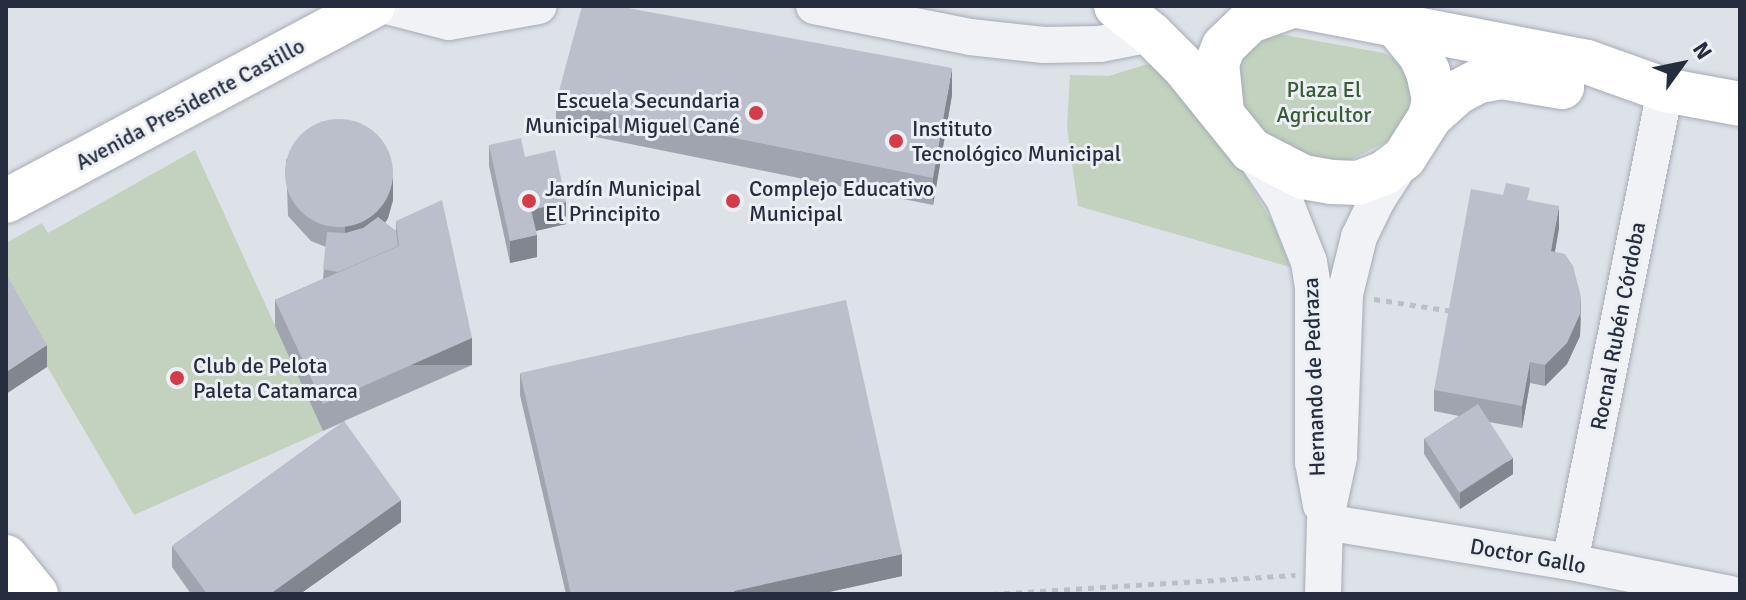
<!DOCTYPE html>
<meta charset="utf-8">
<style>
body{margin:0}
#map{position:relative;width:1746px;height:600px;overflow:hidden;background:#dde1e8;font-family:Signika,sans-serif}
div>[style]{position:absolute}
.green>*{inset:0;background:#c2d2be}
.path>*{height:5px;margin-top:-2.5px;transform-origin:0;background:repeating-linear-gradient(90deg,#bbbfc6 0 6px,transparent 0 12px)}
.roads{filter:drop-shadow(0 0 2px #a6abb5) drop-shadow(0 0 2px #a6abb5)}
.minor>*{height:36px;margin:-18px;padding:0 18px;transform-origin:18px;border-radius:18px;background:#f0f2f6}
.major>*{height:44px;margin:-22px;padding:0 22px;transform-origin:22px;border-radius:22px;background:#fff}
.wall>*{inset:0;background:#a0a4af}
.shaded-wall>*{inset:0;background:#82868e;transform-origin:0 0}
.building>*{inset:0;background:#babfcb;transform-origin:0 0}
.round{border-radius:50%}
.dots>*{width:22px;height:22px;translate:-50% -50%;box-sizing:border-box;border:4px solid #ecf0f5;border-radius:50%}
span{translate:-50% -50%;white-space:nowrap;text-align:center;line-height:1.15;-webkit-text-stroke:6px #ecf0f5;paint-order:stroke}
.park-label{font-size:22px;color:#385b33}
.poi-label{font-size:22px;color:#262d3f}
.right{translate:-100% -50%;text-align:right}
.left{translate:0 -50%;text-align:left}
.street-label{font-size:22px;color:#262d3f}
.frame{position:absolute;inset:0;border:8px solid #262d3f;pointer-events:none}
.north{position:absolute;left:1642px;top:24px;width:80px;height:80px;-webkit-text-stroke:6px #ecf0f5;paint-order:stroke;rotate:57deg;font-size:22px;font-weight:700;line-height:32px;text-align:center;color:#262d3f}
.north::after{content:'';display:block;margin:auto;width:28px;height:36px;background:#262d3f;clip-path:polygon(50% 0,100% 100%,50% 72%,0 100%)}
</style>
<div id="map">
<div class="green">
<i style="clip-path:polygon(1273px 33px,1384px 53px,1400px 63px,1412px 81px,1415px 107px,1396px 137px,1348px 161px,1318px 162px,1271px 141px,1246px 116px,1229px 83px,1238px 53px)"></i>
<i style="clip-path:polygon(1151px 63px,1238px 164px,1274px 225px,1290px 267px,1078px 206px,1067px 127px,1070px 75px,1109px 76px)"></i>
<i style="clip-path:polygon(195px 150px,323px 431px,134px 515px,6px 296px,6px 243px,42px 223px,48px 233px)"></i>
</div>
<div class="path">
<i style="left:1374px;top:299px;width:79px;rotate:8.7deg"></i>
<i style="left:992px;top:594px;width:304px;rotate:-3.6deg"></i>
</div>
<div class="roads">
<div class="minor">
<i style="left:387px;top:6px;width:64px;rotate:14.5deg"></i>
<i style="left:449px;top:22px;width:91px;rotate:-10.1deg"></i>
<i style="left:814px;top:6px;width:159px;rotate:11.2deg"></i>
<i style="left:970px;top:37px;width:74px;rotate:6.2deg"></i>
<i style="left:1044px;top:45px;width:56px;rotate:-1deg"></i>
<i style="left:1100px;top:44px;width:52px;rotate:-11.1deg"></i>
<i style="left:1251px;top:150px;width:59px;rotate:56deg"></i>
<i style="left:1284px;top:199px;width:68px;rotate:68.4deg"></i>
<i style="left:1309px;top:262px;width:26px;rotate:81deg"></i>
<i style="left:1313px;top:288px;width:174px;rotate:90deg"></i>
<i style="left:1313px;top:462px;width:44px;rotate:79.5deg"></i>
<i style="left:1325px;top:522px;width:248px;rotate:9.3deg"></i>
<i style="left:1570px;top:562px;width:163px;rotate:11.3deg"></i>
<i style="left:1570px;top:562px;width:481px;rotate:-78.6deg"></i>
<i style="left:1323px;top:594px;width:72px;rotate:-88.4deg"></i>
<i style="left:1325px;top:522px;width:66px;rotate:-77.8deg"></i>
<i style="left:1339px;top:457px;width:163px;rotate:-87.9deg"></i>
<i style="left:1345px;top:294px;width:59px;rotate:-76.2deg"></i>
<i style="left:1359px;top:237px;width:41px;rotate:-64.1deg"></i>
<i style="left:1377px;top:200px;width:48px;rotate:-57deg"></i>
</div>
<div class="major">
<i style="left:1116px;top:6px;width:45px;rotate:38.7deg"></i>
<i style="left:1151px;top:34px;width:47px;rotate:45deg"></i>
<i style="left:1184px;top:67px;width:107px;rotate:51.1deg"></i>
<i style="left:1251px;top:150px;width:59px;rotate:27.4deg"></i>
<i style="left:1303px;top:177px;width:29px;rotate:10deg"></i>
<i style="left:1332px;top:182px;width:26px;rotate:2deg"></i>
<i style="left:1358px;top:183px;width:28px;rotate:-21deg"></i>
<i style="left:1384px;top:173px;width:25px;rotate:-37deg"></i>
<i style="left:1404px;top:158px;width:49px;rotate:-57.6deg"></i>
<i style="left:1430px;top:117px;width:17px;rotate:-77deg"></i>
<i style="left:1434px;top:100px;width:29px;rotate:-102deg"></i>
<i style="left:1428px;top:72px;width:17px;rotate:-114deg"></i>
<i style="left:1421px;top:56px;width:40px;rotate:-129deg"></i>
<i style="left:1297px;top:6px;width:295px;rotate:10.9deg"></i>
<i style="left:1587px;top:62px;width:83px;rotate:19.7deg"></i>
<i style="left:1665px;top:90px;width:76px;rotate:10.6deg"></i>
<i style="left:1222px;top:112px;width:49px;rotate:-95.8deg"></i>
<i style="left:1217px;top:63px;width:18px;rotate:-68deg"></i>
<i style="left:1224px;top:46px;width:36px;rotate:-44deg"></i>
<i style="left:1250px;top:21px;width:45px;rotate:-19.7deg"></i>
<i style="left:1430px;top:117px;width:38px;rotate:-42deg"></i>
<i style="left:1458px;top:92px;width:24px;rotate:-28deg"></i>
<i style="left:1479px;top:81px;width:23px;rotate:-10deg"></i>
<i style="left:1502px;top:77px;width:61px;rotate:9.5deg"></i>
<i style="left:6px;top:201px;width:416px;rotate:-28deg"></i>
<i style="left:6px;top:557px;width:48px;rotate:51deg"></i>
</div>
</div>
<div class="wall">
<i style="clip-path:polygon(952px 95px,933px 205px,556px 129px,556px 102px)"></i>
<i style="clip-path:polygon(489px 145px,525px 157px,566px 224px,536px 231px,537px 257px,510px 263px,489px 166px)"></i>
<i style="clip-path:polygon(286px 159px,393px 200px,388px 218px,385px 223px,396px 231px,396px 221px,472px 365px,344px 421px,401px 522px,300px 594px,191px 594px,172px 567px,172px 546px,343px 422px,323px 431px,275px 326px,275px 300px,323px 279px,326px 247px,311px 241px,288px 216px)"></i>
<i style="clip-path:polygon(1530px 200px,1559px 228px,1555px 252px,1581px 319px,1580px 336px,1567px 364px,1545px 386px,1530px 383px,1522px 428px,1489px 422px,1513px 474px,1460px 509px,1424px 454px,1424px 439px,1459px 416px,1434px 411px,1434px 390px)"></i>
<i style="clip-path:polygon(520px 373px,902px 576px,820px 594px,566px 594px,520px 395px)"></i>
</div>
<div class="shaded-wall">
<i style="clip-path:polygon(952px 68px,952px 95px,933px 205px,933px 178px)"></i>
<i style="clip-path:polygon(393px 178px,393px 200px,388px 218px,378px 233px,345px 249px,345px 227px)"></i>
<i style="clip-path:polygon(566px 202px,566px 224px,531px 232px,531px 210px)"></i>
<i style="clip-path:polygon(1559px 206px,1559px 228px,1551px 273px,1551px 251px)"></i>
<i style="clip-path:polygon(537px 235px,537px 257px,510px 263px,510px 241px)"></i>
<i style="clip-path:polygon(1581px 297px,1580px 336px,1567px 364px,1545px 386px,1545px 365px)"></i>
<i style="left:472px;top:338px;width:27px;height:163px;rotate:90deg"></i>
<i style="clip-path:polygon(47px 345px,47px 367px,6px 394px,6px 372px)"></i>
<i style="clip-path:polygon(1530px 362px,1530px 383px,1522px 428px,1522px 406px)"></i>
<i style="clip-path:polygon(1513px 458px,1513px 474px,1460px 509px,1460px 493px)"></i>
<i style="clip-path:polygon(401px 500px,401px 522px,300px 594px,270px 594px)"></i>
<i style="clip-path:polygon(902px 554px,902px 576px,820px 594px,734px 594px,734px 591px)"></i>
</div>
<div class="building">
<i style="clip-path:polygon(582px 6px,617px 6px,952px 68px,933px 178px,556px 102px)"></i>
<i class="round" style="left:285px;top:119px;width:108px;height:108px"></i>
<i style="clip-path:polygon(521px 138px,525px 157px,555px 150px,566px 202px,531px 210px,537px 235px,510px 241px,489px 145px)"></i>
<i style="clip-path:polygon(1506px 183px,1530px 188px,1527px 200px,1559px 206px,1551px 251px,1565px 254px,1573px 266px,1581px 297px,1580px 314px,1567px 343px,1545px 365px,1530px 362px,1522px 406px,1434px 390px,1471px 189px,1503px 195px)"></i>
<i style="clip-path:polygon(442px 200px,472px 338px,323px 404px,275px 300px,399px 246px,396px 221px)"></i>
<i style="clip-path:polygon(378px 217px,396px 231px,398px 246px,338px 272px,323px 269px,327px 232px,345px 233px,363px 228px)"></i>
<i style="clip-path:polygon(6px 274px,47px 345px,6px 372px)"></i>
<i style="clip-path:polygon(846px 300px,902px 554px,734px 591px,735px 594px,571px 594px,520px 373px)"></i>
<i style="left:1478px;top:404px;width:64px;height:64px;rotate:57deg"></i>
<i style="clip-path:polygon(344px 421px,401px 500px,270px 594px,207px 594px,172px 546px)"></i>
<i style="clip-path:polygon(1468px 592px,1536px 594px,1468px 594px)"></i>
</div>
<div class="dots">
<i style="left:756px;top:113px;background:#d33c48"></i>
<i style="left:896px;top:141px;background:#d33c48"></i>
<i style="left:529px;top:201px;background:#d33c48"></i>
<i style="left:733px;top:201px;background:#d33c48"></i>
<i style="left:177px;top:378px;background:#d33c48"></i>
</div>
<div class="park-label">
<span style="left:1324px;top:102px">Plaza El<br>Agricultor</span>
</div>
<div class="poi-label">
<span class="right" style="left:740px;top:113px">Escuela Secundaria<br>Municipal Miguel Cané</span>
<span class="left" style="left:912px;top:141px">Instituto<br>Tecnológico Municipal</span>
<span class="left" style="left:545px;top:201px">Jardín Municipal<br>El Principito</span>
<span class="left" style="left:749px;top:201px">Complejo Educativo<br>Municipal</span>
<span class="left" style="left:193px;top:378px">Club de Pelota<br>Paleta Catamarca</span>
</div>
<div class="street-label">
<span style="left:190px;top:104px;rotate:-28deg">Avenida Presidente Castillo</span>
<span style="left:1618px;top:326px;rotate:-79deg">Rocnal Rubén Córdoba</span>
<span style="left:1314px;top:377px;rotate:-92deg">Hernando de Pedraza</span>
<span style="left:1528px;top:556px;rotate:10deg">Doctor Gallo</span>
</div>
<div class="frame"></div>
<div class="north">N</div>
</div>
